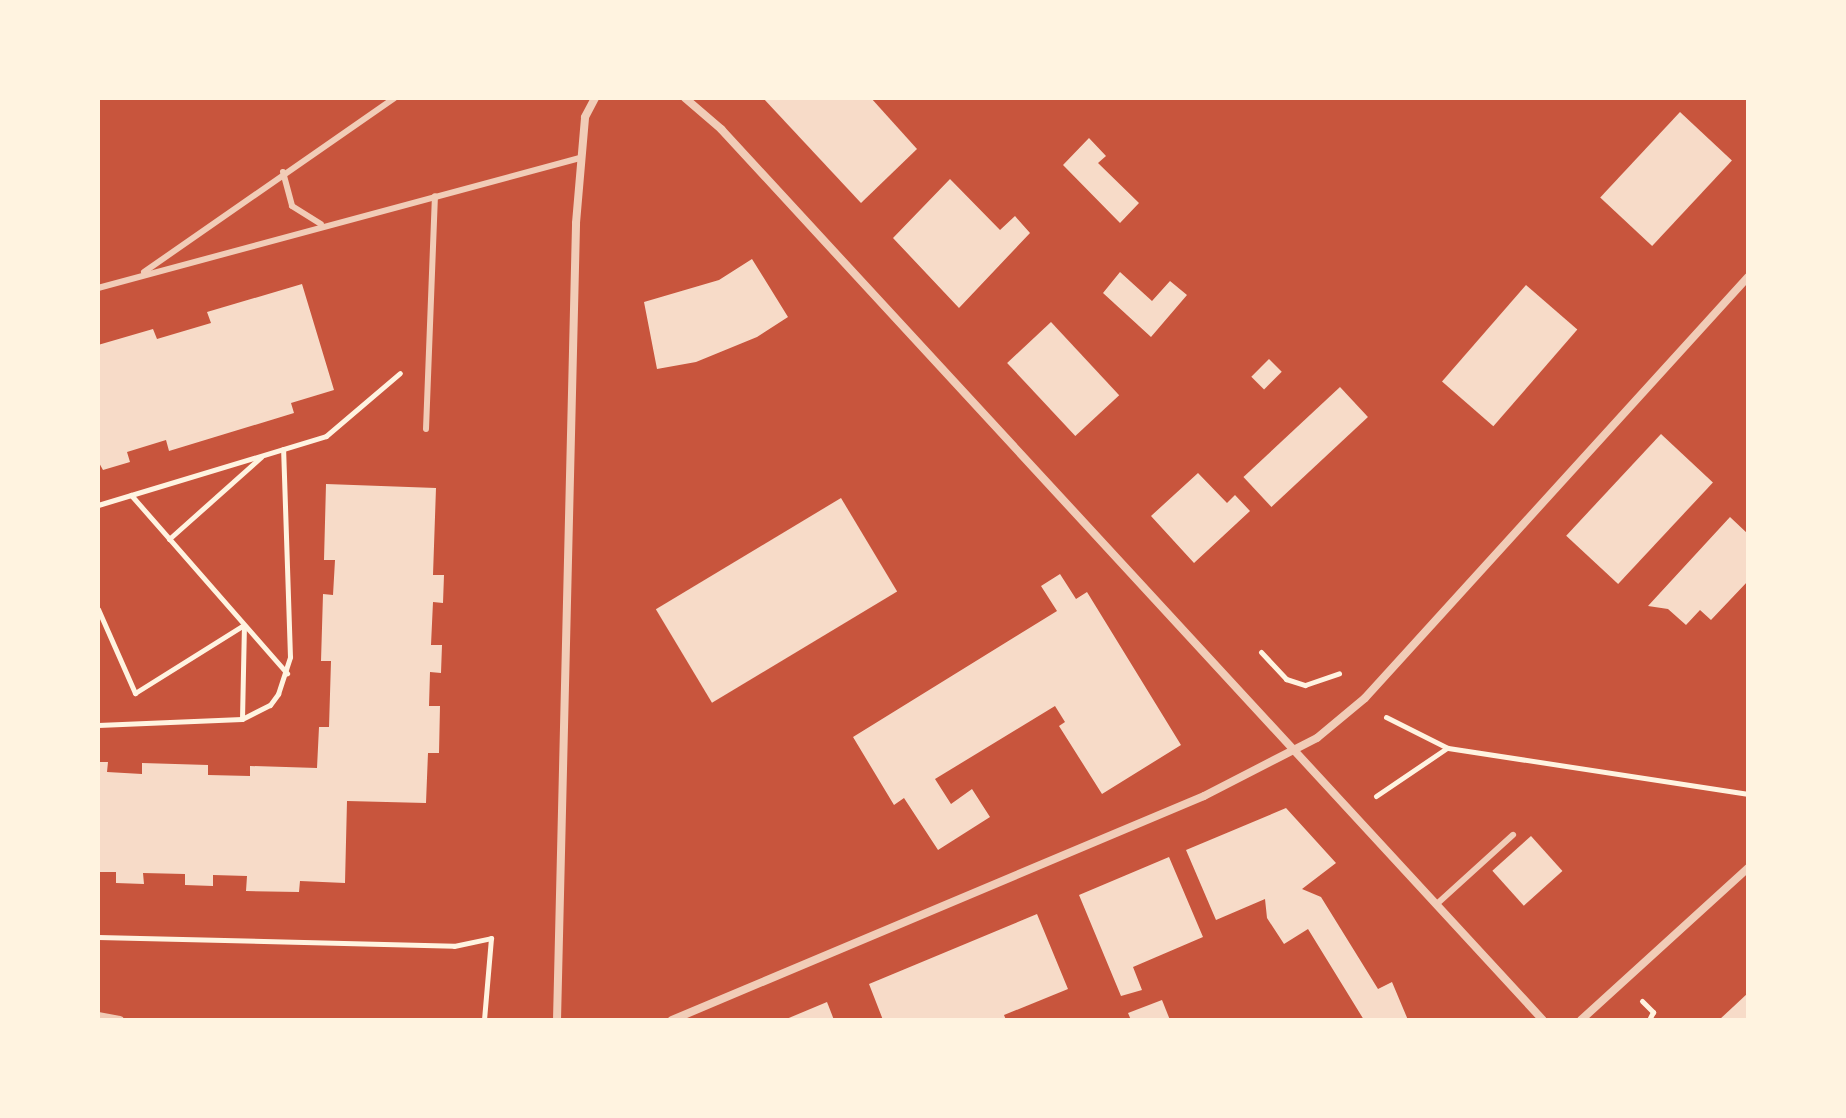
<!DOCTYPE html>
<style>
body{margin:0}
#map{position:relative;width:1846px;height:1118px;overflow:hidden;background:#c8553d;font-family:Jost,sans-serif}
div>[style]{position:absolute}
.building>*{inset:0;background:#f7dbc8;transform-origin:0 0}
.path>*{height:5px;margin:-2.5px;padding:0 2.5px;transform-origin:2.5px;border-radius:2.5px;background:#fff3e0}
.service>*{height:6px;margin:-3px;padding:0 3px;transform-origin:3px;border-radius:3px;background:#f1ccb7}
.minor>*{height:8px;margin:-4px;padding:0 4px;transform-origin:4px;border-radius:4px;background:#f1ccb7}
span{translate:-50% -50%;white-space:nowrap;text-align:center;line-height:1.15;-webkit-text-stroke:7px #fff3e0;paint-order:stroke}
.frame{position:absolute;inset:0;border:100px solid #fff3e0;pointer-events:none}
</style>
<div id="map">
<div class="building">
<i style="clip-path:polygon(763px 98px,871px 98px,917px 149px,861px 203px)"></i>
<i style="left:1680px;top:112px;width:71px;height:117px;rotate:43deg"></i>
<i style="clip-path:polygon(1089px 138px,1106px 156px,1098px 163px,1139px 203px,1120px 223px,1063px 165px)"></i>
<i style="clip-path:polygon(950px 179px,1000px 230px,1015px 216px,1030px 233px,959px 308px,893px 238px)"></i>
<i style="clip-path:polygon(752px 259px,788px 317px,757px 337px,696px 362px,657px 369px,644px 302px,719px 280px)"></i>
<i style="clip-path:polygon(1120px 272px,1152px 301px,1170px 281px,1187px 295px,1151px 337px,1103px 293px)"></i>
<i style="clip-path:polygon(302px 284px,334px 390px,291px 403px,294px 413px,169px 451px,166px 440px,127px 452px,130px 462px,103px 470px,98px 461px,98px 345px,153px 329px,157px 339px,211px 323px,207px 312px)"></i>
<i style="left:1526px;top:285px;width:68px;height:128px;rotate:41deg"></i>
<i style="left:1051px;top:322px;width:100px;height:60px;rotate:47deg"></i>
<i style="left:1269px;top:359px;width:18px;height:25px;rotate:45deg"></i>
<i style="left:1340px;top:387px;width:41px;height:132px;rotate:47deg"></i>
<i style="left:1661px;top:434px;width:71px;height:139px;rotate:43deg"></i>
<i style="clip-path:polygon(1198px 473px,1227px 503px,1235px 495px,1250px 511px,1194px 563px,1151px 516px)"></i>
<i style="clip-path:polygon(326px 484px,436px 488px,433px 575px,444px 575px,443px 603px,433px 602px,431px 645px,442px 645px,441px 673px,430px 672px,429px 706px,440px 706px,439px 753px,428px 753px,426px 803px,347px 801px,345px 883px,300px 881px,299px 892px,246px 891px,247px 876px,213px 875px,213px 886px,185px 885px,185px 874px,143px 873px,144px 884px,116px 883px,116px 872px,98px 872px,98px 762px,108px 762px,107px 772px,142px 774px,142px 763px,208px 765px,208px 775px,250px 776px,250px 766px,317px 768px,319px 727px,329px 727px,331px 661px,321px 661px,323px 594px,333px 595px,335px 560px,324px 560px)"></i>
<i style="left:841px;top:498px;width:109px;height:216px;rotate:59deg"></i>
<i style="clip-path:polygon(1730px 517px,1748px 534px,1748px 581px,1711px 620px,1700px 610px,1686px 625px,1668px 609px,1648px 606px)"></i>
<i style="clip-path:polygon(1060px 574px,1076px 599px,1087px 592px,1181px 745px,1102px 794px,1059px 726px,1065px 722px,1055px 706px,935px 779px,951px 804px,972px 789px,990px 817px,938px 850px,904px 798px,894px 805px,853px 737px,1057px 611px,1041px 586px)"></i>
<i style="clip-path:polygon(1286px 808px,1336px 863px,1302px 889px,1321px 897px,1378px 989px,1392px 982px,1408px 1020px,1364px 1020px,1308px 929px,1284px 944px,1267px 918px,1265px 899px,1216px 920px,1186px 850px)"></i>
<i style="left:1531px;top:836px;width:47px;height:52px;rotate:48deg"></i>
<i style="clip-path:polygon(1169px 857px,1203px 937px,1133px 967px,1142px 990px,1121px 996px,1079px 895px)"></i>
<i style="clip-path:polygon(1037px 914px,1068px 989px,1004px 1015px,1006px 1020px,883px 1020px,869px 984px)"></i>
<i style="clip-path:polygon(1748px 993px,1748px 1020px,1719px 1020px)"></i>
<i style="clip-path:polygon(1162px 1000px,1170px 1020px,1131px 1020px,1128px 1013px)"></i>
<i style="clip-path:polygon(827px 1002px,834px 1020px,784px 1020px)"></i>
</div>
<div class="path">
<i style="left:131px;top:495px;width:237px;rotate:48.8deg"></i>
<i style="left:98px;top:505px;width:238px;rotate:-16.8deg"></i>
<i style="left:326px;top:436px;width:97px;rotate:-40.4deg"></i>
<i style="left:169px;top:539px;width:123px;rotate:-41.7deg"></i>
<i style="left:98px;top:609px;width:92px;rotate:66.2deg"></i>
<i style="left:135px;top:693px;width:128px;rotate:-32deg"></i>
<i style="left:1261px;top:652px;width:37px;rotate:47deg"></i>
<i style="left:1286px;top:679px;width:20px;rotate:18deg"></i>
<i style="left:1305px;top:685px;width:36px;rotate:-19deg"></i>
<i style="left:1386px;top:717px;width:69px;rotate:26.6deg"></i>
<i style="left:1448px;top:748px;width:304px;rotate:8.7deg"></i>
<i style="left:242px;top:719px;width:93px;rotate:-88.8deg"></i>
<i style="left:98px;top:725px;width:144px;rotate:-2.4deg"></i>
<i style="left:242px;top:719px;width:31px;rotate:-27deg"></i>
<i style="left:270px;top:705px;width:14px;rotate:-54deg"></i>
<i style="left:278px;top:694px;width:39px;rotate:-72deg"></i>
<i style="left:290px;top:657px;width:208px;rotate:-91.9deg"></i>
<i style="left:1376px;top:796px;width:86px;rotate:-34.1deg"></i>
<i style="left:98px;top:937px;width:356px;rotate:1.4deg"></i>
<i style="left:454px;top:946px;width:38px;rotate:-12deg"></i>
<i style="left:491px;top:938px;width:82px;rotate:94.9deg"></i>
<i style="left:1642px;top:1001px;width:16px;rotate:45deg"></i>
<i style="left:1653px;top:1012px;width:9px;rotate:117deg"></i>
</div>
<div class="service">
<i style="left:283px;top:172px;width:35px;rotate:75deg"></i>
<i style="left:292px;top:206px;width:34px;rotate:32deg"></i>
<i style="left:144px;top:272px;width:305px;rotate:-34.8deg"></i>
<i style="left:98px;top:288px;width:499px;rotate:-15.1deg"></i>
<i style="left:426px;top:429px;width:233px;rotate:-87.8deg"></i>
<i style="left:1439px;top:902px;width:100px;rotate:-42.2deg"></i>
</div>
<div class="minor">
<i style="left:685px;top:98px;width:48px;rotate:40.7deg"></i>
<i style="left:721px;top:129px;width:1212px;rotate:47.31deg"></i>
<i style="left:98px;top:1016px;width:22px;rotate:10deg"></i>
<i style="left:557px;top:1020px;width:797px;rotate:-88.63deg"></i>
<i style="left:576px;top:223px;width:106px;rotate:-85.1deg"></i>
<i style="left:585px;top:117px;width:21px;rotate:-62deg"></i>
<i style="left:672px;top:1020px;width:577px;rotate:-22.83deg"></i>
<i style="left:1204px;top:796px;width:127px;rotate:-27.2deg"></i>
<i style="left:1317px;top:738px;width:62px;rotate:-39.8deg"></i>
<i style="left:1365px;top:698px;width:569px;rotate:-47.71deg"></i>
<i style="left:1581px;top:1020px;width:226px;rotate:-42.3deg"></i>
</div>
<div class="frame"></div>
</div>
